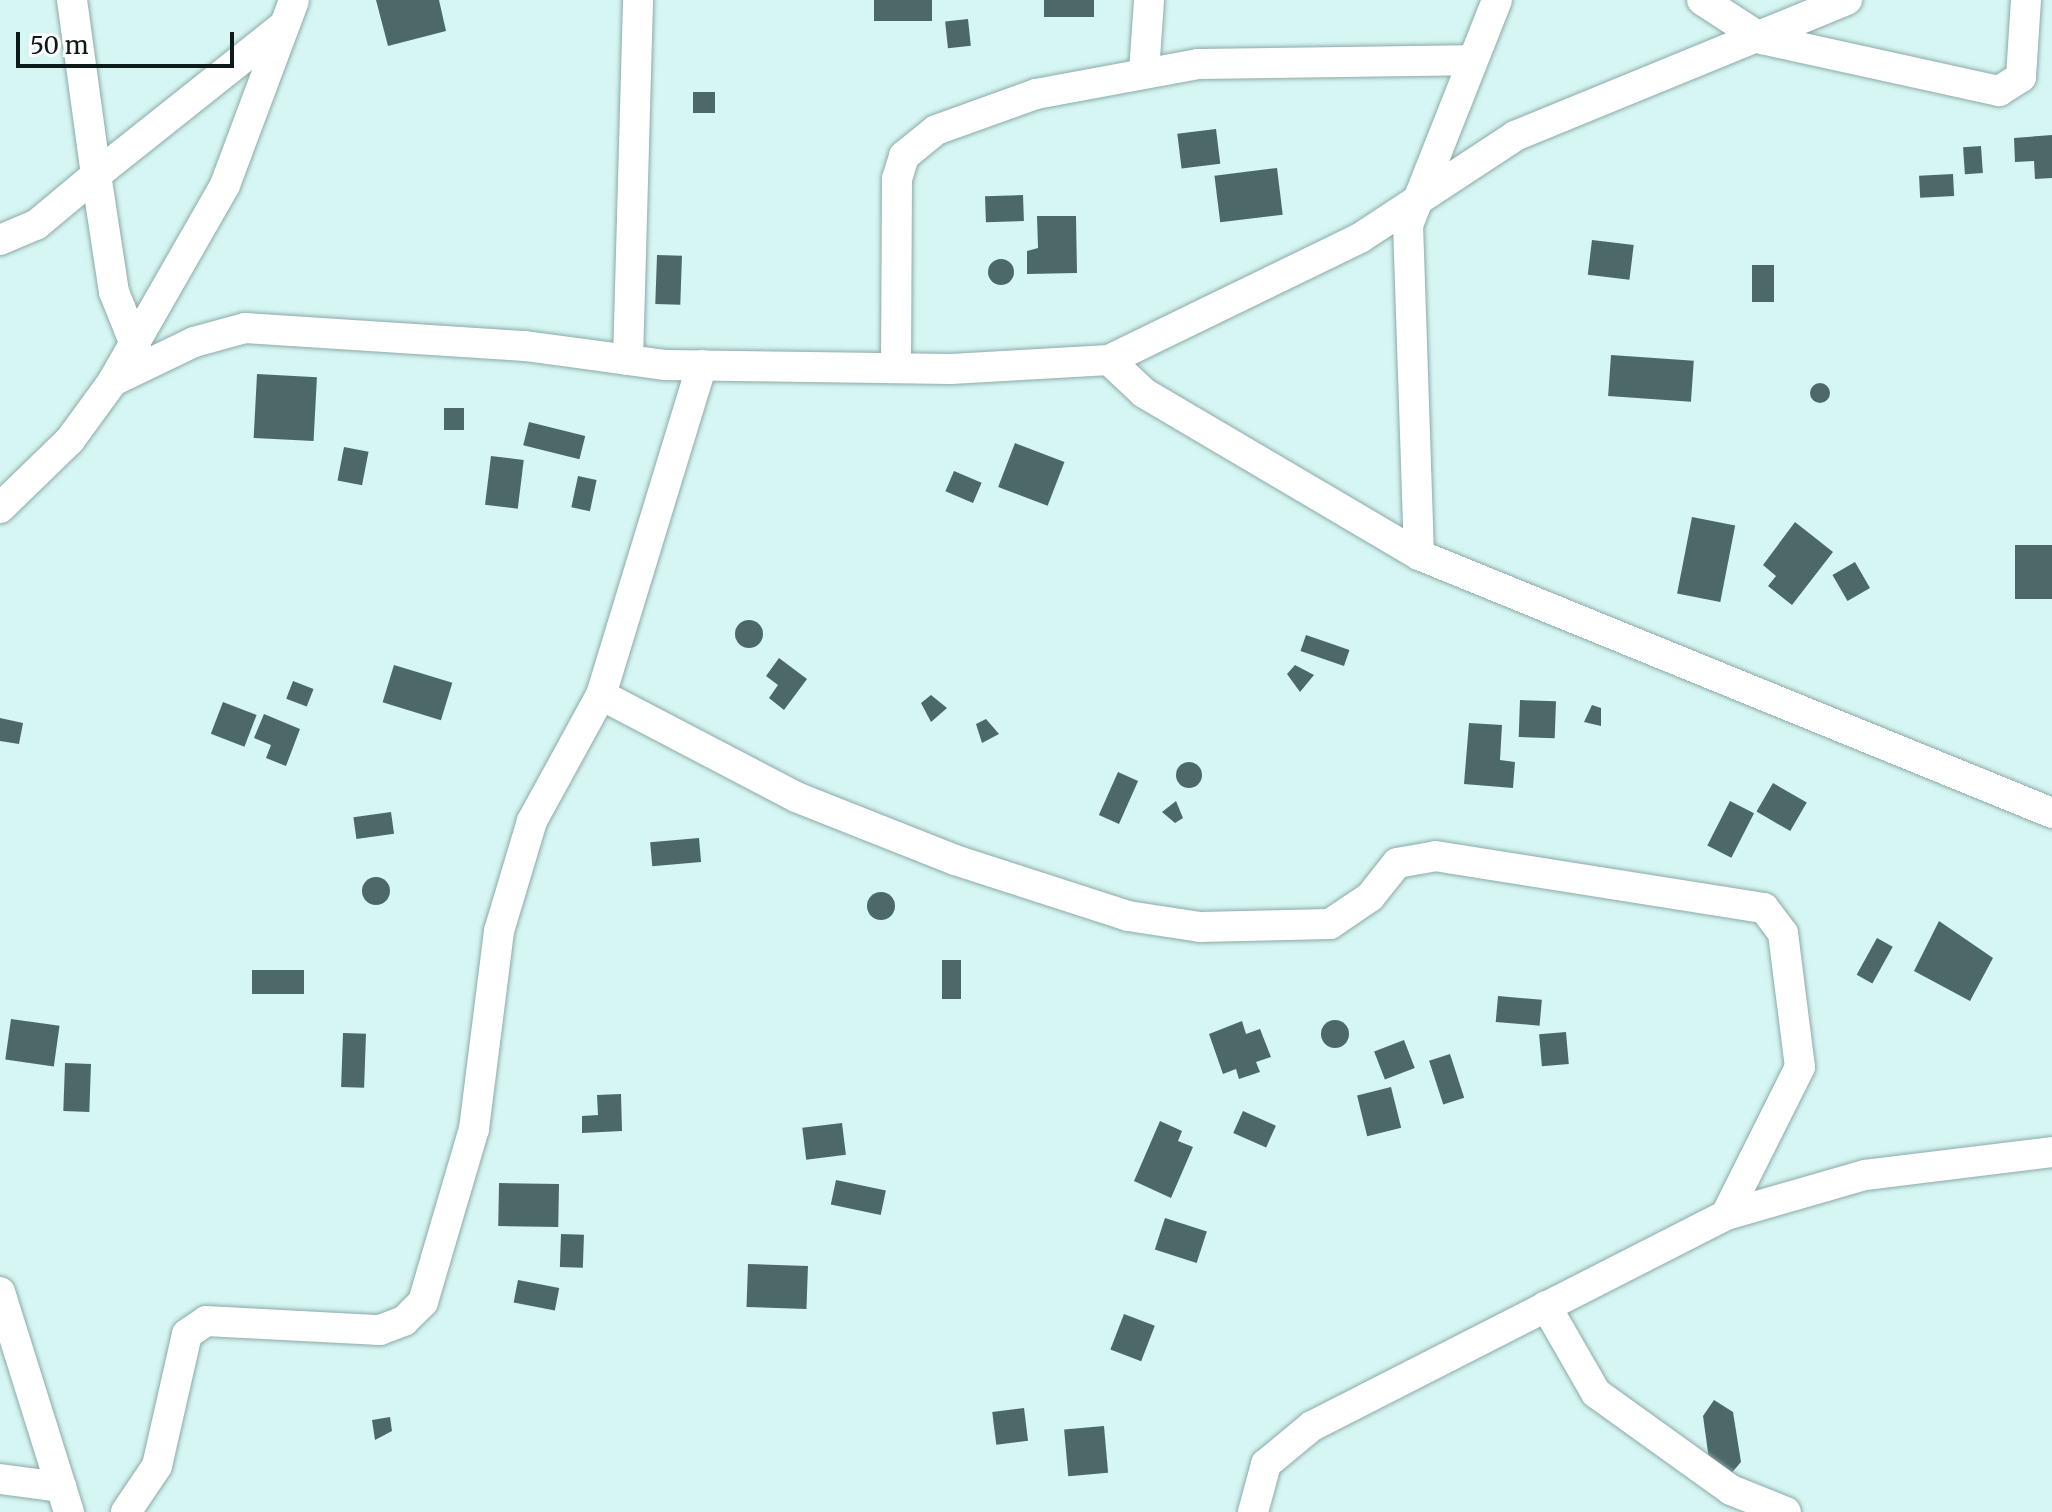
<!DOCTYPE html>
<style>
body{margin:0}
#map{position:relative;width:2052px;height:1512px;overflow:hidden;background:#d6f6f3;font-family:Merriweather,serif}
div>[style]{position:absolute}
.building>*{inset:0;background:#4d6967;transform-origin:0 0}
.round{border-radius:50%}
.roads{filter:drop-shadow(0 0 2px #8caaa8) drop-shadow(0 0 2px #8caaa8)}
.minor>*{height:30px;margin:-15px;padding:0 15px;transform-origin:15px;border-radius:15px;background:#fff}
span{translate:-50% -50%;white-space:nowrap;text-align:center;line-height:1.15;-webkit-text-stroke:6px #fff;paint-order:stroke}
.scale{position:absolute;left:16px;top:32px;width:218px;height:36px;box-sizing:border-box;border:4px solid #0e1919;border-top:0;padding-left:10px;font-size:24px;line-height:28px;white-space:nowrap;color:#0e1919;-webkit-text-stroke:6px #fff;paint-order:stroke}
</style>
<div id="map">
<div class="building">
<i style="clip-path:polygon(376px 0,439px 0,446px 31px,388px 46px)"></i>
<i style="left:874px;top:0;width:58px;height:21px"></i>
<i style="left:1044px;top:0;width:50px;height:17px"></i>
<i style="left:968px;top:19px;width:27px;height:23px;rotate:84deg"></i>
<i style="left:715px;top:92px;width:21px;height:22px;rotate:90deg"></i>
<i style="left:1216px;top:129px;width:35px;height:39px;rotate:83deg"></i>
<i style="clip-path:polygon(2052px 135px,2052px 178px,2035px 179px,2034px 161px,2015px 162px,2014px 138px)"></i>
<i style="left:1981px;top:146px;width:27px;height:18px;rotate:86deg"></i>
<i style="left:1277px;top:168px;width:47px;height:63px;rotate:83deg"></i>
<i style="left:1953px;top:174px;width:22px;height:34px;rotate:87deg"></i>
<i style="left:1023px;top:195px;width:26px;height:38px;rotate:88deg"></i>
<i style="clip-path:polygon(1037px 216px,1076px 216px,1077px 273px,1027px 274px,1027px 251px,1038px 248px)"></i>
<i style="left:1592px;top:240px;width:42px;height:35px;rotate:7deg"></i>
<i style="left:657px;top:255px;width:25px;height:49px;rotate:2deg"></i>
<i class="round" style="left:988px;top:259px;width:26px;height:26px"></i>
<i style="left:1752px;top:265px;width:22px;height:37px"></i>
<i style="left:1611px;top:355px;width:83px;height:41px;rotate:4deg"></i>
<i style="left:257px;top:374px;width:60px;height:64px;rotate:3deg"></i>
<i class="round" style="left:1810px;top:383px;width:20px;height:20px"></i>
<i style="left:444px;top:408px;width:20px;height:22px"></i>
<i style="left:529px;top:422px;width:58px;height:24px;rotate:14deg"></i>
<i style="left:1015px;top:443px;width:53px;height:47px;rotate:21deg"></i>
<i style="left:344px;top:447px;width:25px;height:34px;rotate:11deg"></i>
<i style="left:491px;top:456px;width:33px;height:49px;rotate:7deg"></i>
<i style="left:954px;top:471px;width:30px;height:22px;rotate:23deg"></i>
<i style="left:578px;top:476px;width:19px;height:32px;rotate:12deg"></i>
<i style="left:1692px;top:517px;width:44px;height:78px;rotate:11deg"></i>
<i style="clip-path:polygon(1795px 522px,1833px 552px,1792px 605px,1768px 586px,1776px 576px,1763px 565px)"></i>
<i style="left:2052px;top:545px;width:54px;height:37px;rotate:90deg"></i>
<i style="left:1855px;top:562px;width:30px;height:26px;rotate:60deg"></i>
<i class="round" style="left:735px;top:620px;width:28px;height:28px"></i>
<i style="left:1306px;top:635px;width:46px;height:17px;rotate:19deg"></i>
<i style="clip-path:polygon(779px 658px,807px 679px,784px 710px,769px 698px,778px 685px,766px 676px)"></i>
<i style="left:394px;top:665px;width:61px;height:39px;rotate:17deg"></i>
<i style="clip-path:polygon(1295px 665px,1314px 675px,1300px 692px,1287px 674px)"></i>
<i style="left:293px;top:681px;width:22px;height:19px;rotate:21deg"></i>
<i style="clip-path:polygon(931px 695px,947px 708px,931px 722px,921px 703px)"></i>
<i style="left:1520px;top:700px;width:36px;height:37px;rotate:2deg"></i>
<i style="left:223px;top:702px;width:36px;height:34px;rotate:21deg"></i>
<i style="clip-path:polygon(1592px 705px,1601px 708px,1601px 726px,1584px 722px)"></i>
<i style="clip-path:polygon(264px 714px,300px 729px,286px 766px,266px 758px,271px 745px,254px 738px)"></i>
<i style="clip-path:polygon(0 718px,23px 723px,19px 744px,0 741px)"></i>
<i style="clip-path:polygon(986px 719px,999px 734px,982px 743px,976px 724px)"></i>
<i style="clip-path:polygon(1469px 723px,1502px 725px,1500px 760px,1515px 762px,1513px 788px,1464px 784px)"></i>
<i class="round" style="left:1176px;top:762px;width:26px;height:26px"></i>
<i style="left:1118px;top:772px;width:22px;height:47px;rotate:24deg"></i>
<i style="left:1773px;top:783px;width:39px;height:33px;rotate:30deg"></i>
<i style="clip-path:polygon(1176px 801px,1183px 818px,1175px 823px,1162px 812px)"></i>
<i style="left:1730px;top:801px;width:27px;height:50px;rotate:27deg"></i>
<i style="left:391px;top:812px;width:22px;height:38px;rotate:82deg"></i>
<i style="left:699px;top:838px;width:24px;height:49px;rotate:85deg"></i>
<i class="round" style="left:362px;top:877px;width:28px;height:28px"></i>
<i class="round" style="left:867px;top:892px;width:28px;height:28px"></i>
<i style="clip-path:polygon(1939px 921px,1993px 958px,1970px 1001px,1914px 971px)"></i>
<i style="left:1877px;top:938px;width:18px;height:42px;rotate:29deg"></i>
<i style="left:942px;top:960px;width:19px;height:39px"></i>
<i style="left:252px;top:970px;width:52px;height:24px"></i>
<i style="left:1498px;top:996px;width:44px;height:26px;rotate:5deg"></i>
<i style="left:11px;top:1019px;width:49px;height:41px;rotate:8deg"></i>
<i class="round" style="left:1321px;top:1020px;width:28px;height:28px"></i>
<i style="clip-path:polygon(1242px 1021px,1246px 1034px,1260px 1029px,1271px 1057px,1256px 1062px,1260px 1072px,1239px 1079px,1236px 1069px,1223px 1074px,1209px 1034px)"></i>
<i style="left:1566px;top:1032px;width:32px;height:27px;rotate:85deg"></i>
<i style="left:343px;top:1033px;width:23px;height:54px;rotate:2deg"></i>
<i style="left:1404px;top:1040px;width:30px;height:32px;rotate:69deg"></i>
<i style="left:1450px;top:1054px;width:46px;height:22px;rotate:72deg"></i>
<i style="left:65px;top:1063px;width:26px;height:48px;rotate:2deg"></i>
<i style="left:1391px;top:1087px;width:42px;height:35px;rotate:76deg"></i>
<i style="clip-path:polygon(621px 1094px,622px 1131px,582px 1133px,582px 1116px,598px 1115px,597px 1095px)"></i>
<i style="left:1243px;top:1111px;width:36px;height:24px;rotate:24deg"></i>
<i style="clip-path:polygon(1160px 1121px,1182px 1131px,1178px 1141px,1193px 1147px,1171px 1198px,1134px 1181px)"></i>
<i style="left:842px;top:1123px;width:32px;height:40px;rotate:83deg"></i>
<i style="left:836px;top:1180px;width:51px;height:25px;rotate:12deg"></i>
<i style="left:499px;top:1183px;width:60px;height:43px;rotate:1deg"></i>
<i style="left:1165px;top:1218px;width:44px;height:33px;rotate:18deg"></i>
<i style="left:561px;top:1234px;width:23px;height:33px;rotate:2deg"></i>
<i style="left:748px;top:1264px;width:60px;height:43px;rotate:2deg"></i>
<i style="left:518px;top:1280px;width:42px;height:23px;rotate:11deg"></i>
<i style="left:1124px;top:1314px;width:33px;height:38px;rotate:21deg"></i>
<i style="clip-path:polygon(1714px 1400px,1733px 1412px,1741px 1462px,1728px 1477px,1710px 1467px,1703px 1416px)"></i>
<i style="left:1024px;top:1408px;width:33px;height:32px;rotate:83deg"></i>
<i style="clip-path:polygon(390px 1417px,392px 1431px,375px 1440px,372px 1420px)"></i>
<i style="left:1104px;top:1426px;width:47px;height:40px;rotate:85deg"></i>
</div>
<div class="roads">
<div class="minor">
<i style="left:1702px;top:0;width:72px;rotate:33deg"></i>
<i style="left:1762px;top:39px;width:243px;rotate:12.4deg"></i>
<i style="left:1999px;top:91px;width:26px;rotate:-32deg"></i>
<i style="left:2021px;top:77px;width:77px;rotate:-86.3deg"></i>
<i style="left:1144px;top:72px;width:72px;rotate:-86deg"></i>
<i style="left:0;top:240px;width:39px;rotate:-23deg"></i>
<i style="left:36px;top:225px;width:78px;rotate:-39.8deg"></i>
<i style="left:96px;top:175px;width:177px;rotate:-97.8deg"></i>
<i style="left:136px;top:347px;width:59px;rotate:-111.8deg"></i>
<i style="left:114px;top:292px;width:118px;rotate:-98.7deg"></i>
<i style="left:96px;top:175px;width:236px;rotate:-38.5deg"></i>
<i style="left:628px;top:360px;width:360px;rotate:-88.4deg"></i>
<i style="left:1109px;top:360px;width:48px;rotate:43.3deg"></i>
<i style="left:1144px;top:393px;width:319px;rotate:30.5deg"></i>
<i style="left:1419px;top:555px;width:684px;rotate:22.17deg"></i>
<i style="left:896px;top:368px;width:189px;rotate:-89.7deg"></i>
<i style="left:897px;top:179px;width:24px;rotate:-73deg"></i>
<i style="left:904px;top:156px;width:41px;rotate:-39.1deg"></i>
<i style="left:936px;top:130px;width:106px;rotate:-19.8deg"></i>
<i style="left:1036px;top:94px;width:165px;rotate:-10.5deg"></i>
<i style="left:1198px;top:64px;width:271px;rotate:-0.8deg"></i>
<i style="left:114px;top:379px;width:224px;rotate:-60.2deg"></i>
<i style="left:225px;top:185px;width:197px;rotate:-69.5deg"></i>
<i style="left:0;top:508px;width:98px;rotate:-44.2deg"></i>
<i style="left:70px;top:440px;width:73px;rotate:-53.9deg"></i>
<i style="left:113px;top:381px;width:90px;rotate:-25.7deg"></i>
<i style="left:194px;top:342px;width:53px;rotate:-15.4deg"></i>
<i style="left:245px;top:328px;width:281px;rotate:3.7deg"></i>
<i style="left:525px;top:346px;width:142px;rotate:7.7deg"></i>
<i style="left:666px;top:365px;width:285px;rotate:0.8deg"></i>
<i style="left:951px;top:369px;width:158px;rotate:-3.3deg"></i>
<i style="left:1109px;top:360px;width:279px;rotate:-25.9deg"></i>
<i style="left:1360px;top:238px;width:186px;rotate:-33.3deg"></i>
<i style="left:1515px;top:136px;width:359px;rotate:-22.3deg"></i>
<i style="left:1419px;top:555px;width:330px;rotate:-91.9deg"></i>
<i style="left:1408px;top:225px;width:242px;rotate:-68.4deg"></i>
<i style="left:601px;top:695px;width:220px;rotate:27.6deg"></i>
<i style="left:796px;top:797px;width:171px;rotate:21.6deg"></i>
<i style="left:955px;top:860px;width:182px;rotate:17.9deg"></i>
<i style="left:1128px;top:916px;width:73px;rotate:8.7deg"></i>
<i style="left:1200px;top:927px;width:130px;rotate:-1.3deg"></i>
<i style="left:1330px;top:924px;width:48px;rotate:-34deg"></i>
<i style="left:1370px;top:897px;width:43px;rotate:-51.5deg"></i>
<i style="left:1397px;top:863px;width:39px;rotate:-10deg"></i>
<i style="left:1435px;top:856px;width:333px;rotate:9deg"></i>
<i style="left:1764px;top:908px;width:31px;rotate:53deg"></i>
<i style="left:1783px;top:933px;width:135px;rotate:82.8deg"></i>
<i style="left:1800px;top:1067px;width:165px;rotate:116.6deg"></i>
<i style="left:0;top:1292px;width:231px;rotate:72.6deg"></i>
<i style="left:1546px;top:1306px;width:100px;rotate:60.1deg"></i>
<i style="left:1596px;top:1393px;width:166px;rotate:35.7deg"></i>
<i style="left:1731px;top:1490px;width:59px;rotate:21.8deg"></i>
<i style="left:0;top:1479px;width:62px;rotate:7.5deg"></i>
<i style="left:126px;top:1512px;width:55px;rotate:-56deg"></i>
<i style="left:157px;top:1466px;width:135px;rotate:-77.2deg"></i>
<i style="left:187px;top:1334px;width:23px;rotate:-34deg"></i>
<i style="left:206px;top:1321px;width:174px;rotate:3deg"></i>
<i style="left:380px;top:1330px;width:26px;rotate:-21deg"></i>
<i style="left:404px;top:1321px;width:27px;rotate:-45deg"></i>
<i style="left:423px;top:1302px;width:180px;rotate:-73.6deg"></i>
<i style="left:474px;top:1129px;width:200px;rotate:-82.8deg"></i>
<i style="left:499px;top:931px;width:115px;rotate:-73.3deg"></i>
<i style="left:532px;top:821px;width:144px;rotate:-61.3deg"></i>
<i style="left:601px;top:695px;width:345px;rotate:-73deg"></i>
<i style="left:1253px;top:1512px;width:50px;rotate:-74.8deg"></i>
<i style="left:1266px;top:1464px;width:60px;rotate:-39.6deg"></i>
<i style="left:1312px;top:1426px;width:465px;rotate:-27deg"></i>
<i style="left:1726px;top:1215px;width:145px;rotate:-16.1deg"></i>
<i style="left:1865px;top:1175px;width:188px;rotate:-7deg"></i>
</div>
</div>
<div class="scale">50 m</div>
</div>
